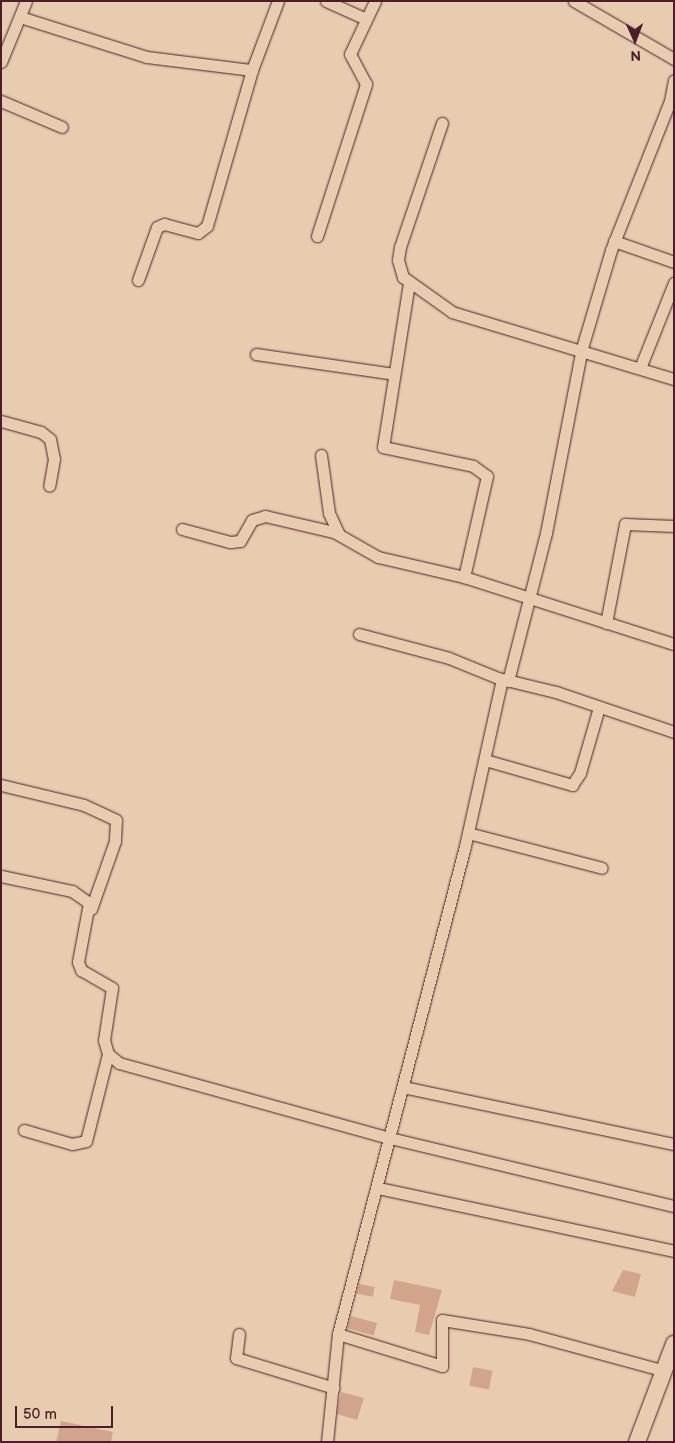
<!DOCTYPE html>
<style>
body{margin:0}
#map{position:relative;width:675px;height:1443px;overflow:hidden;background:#e8ccaf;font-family:"Balsamiq Sans",sans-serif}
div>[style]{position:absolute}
.building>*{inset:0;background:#d2a48c;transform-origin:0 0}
.roads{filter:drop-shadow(0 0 1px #4a1f2b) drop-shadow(0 0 1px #4a1f2b)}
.street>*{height:11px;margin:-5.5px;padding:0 5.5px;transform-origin:5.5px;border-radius:5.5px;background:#e8ccaf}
.secondary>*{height:16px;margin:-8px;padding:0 8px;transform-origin:8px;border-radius:8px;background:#e8ccaf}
span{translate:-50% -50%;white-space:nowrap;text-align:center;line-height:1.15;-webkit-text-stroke:4px #e8ccaf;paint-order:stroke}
.frame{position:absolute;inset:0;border:2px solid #4a1f2b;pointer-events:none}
.north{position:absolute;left:610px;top:15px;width:50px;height:50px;-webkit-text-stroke:4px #e8ccaf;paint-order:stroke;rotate:178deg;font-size:14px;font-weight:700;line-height:20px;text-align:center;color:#4a1f2b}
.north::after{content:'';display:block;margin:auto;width:18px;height:22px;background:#4a1f2b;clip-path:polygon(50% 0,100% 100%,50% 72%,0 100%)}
.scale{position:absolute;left:15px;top:1406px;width:98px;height:22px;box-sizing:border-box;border:2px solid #4a1f2b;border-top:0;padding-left:6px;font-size:15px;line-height:18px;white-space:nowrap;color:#4a1f2b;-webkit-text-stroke:4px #e8ccaf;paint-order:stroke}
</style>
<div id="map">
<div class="building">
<i style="clip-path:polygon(623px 1270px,641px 1274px,635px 1297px,612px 1291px)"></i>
<i style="clip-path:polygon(394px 1280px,442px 1290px,429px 1335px,415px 1332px,420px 1305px,390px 1299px)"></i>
<i style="left:359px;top:1284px;width:16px;height:10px;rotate:11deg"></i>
<i style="left:351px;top:1316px;width:27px;height:13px;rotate:15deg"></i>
<i style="left:473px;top:1367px;width:20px;height:19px;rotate:11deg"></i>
<i style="clip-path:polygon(341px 1392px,364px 1398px,357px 1420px,337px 1414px)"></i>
<i style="clip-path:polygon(61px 1421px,113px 1432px,111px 1442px,56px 1442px)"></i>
</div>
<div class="roads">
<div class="street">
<i style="left:326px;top:1px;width:44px;rotate:24.2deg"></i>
<i style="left:574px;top:1px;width:116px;rotate:30.1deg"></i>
<i style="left:20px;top:17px;width:133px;rotate:17.5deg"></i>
<i style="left:147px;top:57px;width:106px;rotate:7.1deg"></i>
<i style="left:1px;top:62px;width:66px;rotate:-67.7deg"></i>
<i style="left:1px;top:101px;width:66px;rotate:23.1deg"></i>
<i style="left:442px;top:123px;width:131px;rotate:108.7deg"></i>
<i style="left:400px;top:247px;width:13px;rotate:99deg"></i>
<i style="left:398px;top:260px;width:18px;rotate:74deg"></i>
<i style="left:403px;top:277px;width:60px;rotate:35.5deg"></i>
<i style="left:452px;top:312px;width:232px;rotate:16.8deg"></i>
<i style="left:317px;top:236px;width:160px;rotate:-72.1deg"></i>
<i style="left:366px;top:84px;width:34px;rotate:-118deg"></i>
<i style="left:350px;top:54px;width:59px;rotate:-64.7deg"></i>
<i style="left:614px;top:241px;width:64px;rotate:19.3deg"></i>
<i style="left:138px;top:280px;width:56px;rotate:-70.3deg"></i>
<i style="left:157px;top:227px;width:8px;rotate:-23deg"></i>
<i style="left:164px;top:224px;width:35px;rotate:15deg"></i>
<i style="left:198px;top:233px;width:11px;rotate:-38deg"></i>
<i style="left:207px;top:226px;width:162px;rotate:-73.9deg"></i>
<i style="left:252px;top:70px;width:74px;rotate:-69.4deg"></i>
<i style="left:409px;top:283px;width:166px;rotate:99deg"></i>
<i style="left:383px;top:447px;width:92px;rotate:11.9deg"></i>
<i style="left:473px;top:466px;width:17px;rotate:36deg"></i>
<i style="left:487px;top:476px;width:104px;rotate:102.8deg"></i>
<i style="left:256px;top:354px;width:139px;rotate:8.2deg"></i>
<i style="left:640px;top:368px;width:92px;rotate:-68.2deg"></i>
<i style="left:1px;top:421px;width:41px;rotate:15.4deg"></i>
<i style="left:41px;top:432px;width:11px;rotate:38deg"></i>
<i style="left:50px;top:439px;width:20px;rotate:79deg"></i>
<i style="left:54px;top:459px;width:27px;rotate:100deg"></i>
<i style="left:321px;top:455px;width:59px;rotate:82.1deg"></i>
<i style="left:329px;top:513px;width:23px;rotate:65deg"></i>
<i style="left:182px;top:529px;width:50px;rotate:15.2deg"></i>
<i style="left:230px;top:542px;width:10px;rotate:-6deg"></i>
<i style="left:240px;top:541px;width:24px;rotate:-60deg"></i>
<i style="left:252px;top:520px;width:14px;rotate:-17deg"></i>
<i style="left:265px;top:516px;width:71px;rotate:13.1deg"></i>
<i style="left:334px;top:532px;width:51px;rotate:29.6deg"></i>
<i style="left:378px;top:557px;width:88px;rotate:13.1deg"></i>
<i style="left:464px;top:577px;width:220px;rotate:17.7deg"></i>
<i style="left:606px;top:623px;width:101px;rotate:-79.1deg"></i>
<i style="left:625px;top:524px;width:49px;rotate:2.3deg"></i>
<i style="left:359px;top:634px;width:93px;rotate:14.9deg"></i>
<i style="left:449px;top:658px;width:53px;rotate:22.2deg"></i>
<i style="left:498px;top:678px;width:60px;rotate:13.6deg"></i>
<i style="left:556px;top:692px;width:125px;rotate:18.7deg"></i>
<i style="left:508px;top:681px;width:153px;rotate:-75.6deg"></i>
<i style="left:546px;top:533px;width:188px;rotate:-79deg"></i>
<i style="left:582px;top:348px;width:102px;rotate:-73.5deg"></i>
<i style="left:611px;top:250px;width:160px;rotate:-68.4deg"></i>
<i style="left:670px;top:101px;width:21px;rotate:-79deg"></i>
<i style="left:485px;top:760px;width:91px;rotate:16deg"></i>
<i style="left:572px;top:785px;width:14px;rotate:-56deg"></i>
<i style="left:580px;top:773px;width:69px;rotate:-73.9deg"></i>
<i style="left:1px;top:785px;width:85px;rotate:13.5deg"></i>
<i style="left:84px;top:805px;width:35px;rotate:25deg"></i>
<i style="left:116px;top:820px;width:21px;rotate:93deg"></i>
<i style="left:115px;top:841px;width:72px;rotate:109.4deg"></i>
<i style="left:468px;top:833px;width:138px;rotate:14.6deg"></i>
<i style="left:1px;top:876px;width:73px;rotate:11.9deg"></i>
<i style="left:72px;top:891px;width:21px;rotate:35deg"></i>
<i style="left:89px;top:903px;width:60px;rotate:100.6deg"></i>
<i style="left:78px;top:962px;width:9px;rotate:69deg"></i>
<i style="left:81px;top:970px;width:36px;rotate:30deg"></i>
<i style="left:112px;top:988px;width:53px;rotate:98.7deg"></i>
<i style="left:104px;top:1040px;width:15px;rotate:74deg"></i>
<i style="left:108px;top:1054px;width:14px;rotate:39deg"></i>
<i style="left:119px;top:1063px;width:281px;rotate:15.5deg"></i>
<i style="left:390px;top:1138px;width:292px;rotate:13.5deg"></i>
<i style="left:403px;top:1087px;width:277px;rotate:11.9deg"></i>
<i style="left:24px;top:1130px;width:50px;rotate:16.3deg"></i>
<i style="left:72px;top:1144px;width:14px;rotate:-12deg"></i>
<i style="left:86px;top:1141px;width:90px;rotate:-75.8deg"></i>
<i style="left:378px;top:1188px;width:303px;rotate:12deg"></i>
<i style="left:239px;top:1334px;width:24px;rotate:97deg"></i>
<i style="left:236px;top:1358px;width:102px;rotate:17deg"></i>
<i style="left:338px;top:1334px;width:109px;rotate:17.1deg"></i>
<i style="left:442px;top:1366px;width:46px;rotate:-90deg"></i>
<i style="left:442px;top:1320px;width:88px;rotate:9.1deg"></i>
<i style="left:529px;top:1334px;width:141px;rotate:15.2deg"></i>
<i style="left:327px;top:1442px;width:109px;rotate:-84.2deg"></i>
<i style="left:338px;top:1334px;width:504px;rotate:-75.41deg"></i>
<i style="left:465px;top:846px;width:171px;rotate:-77.5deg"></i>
</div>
<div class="secondary">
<i style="left:637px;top:1442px;width:105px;rotate:-69.3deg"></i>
</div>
</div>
<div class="frame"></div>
<div class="north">N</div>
<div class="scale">50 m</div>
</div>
